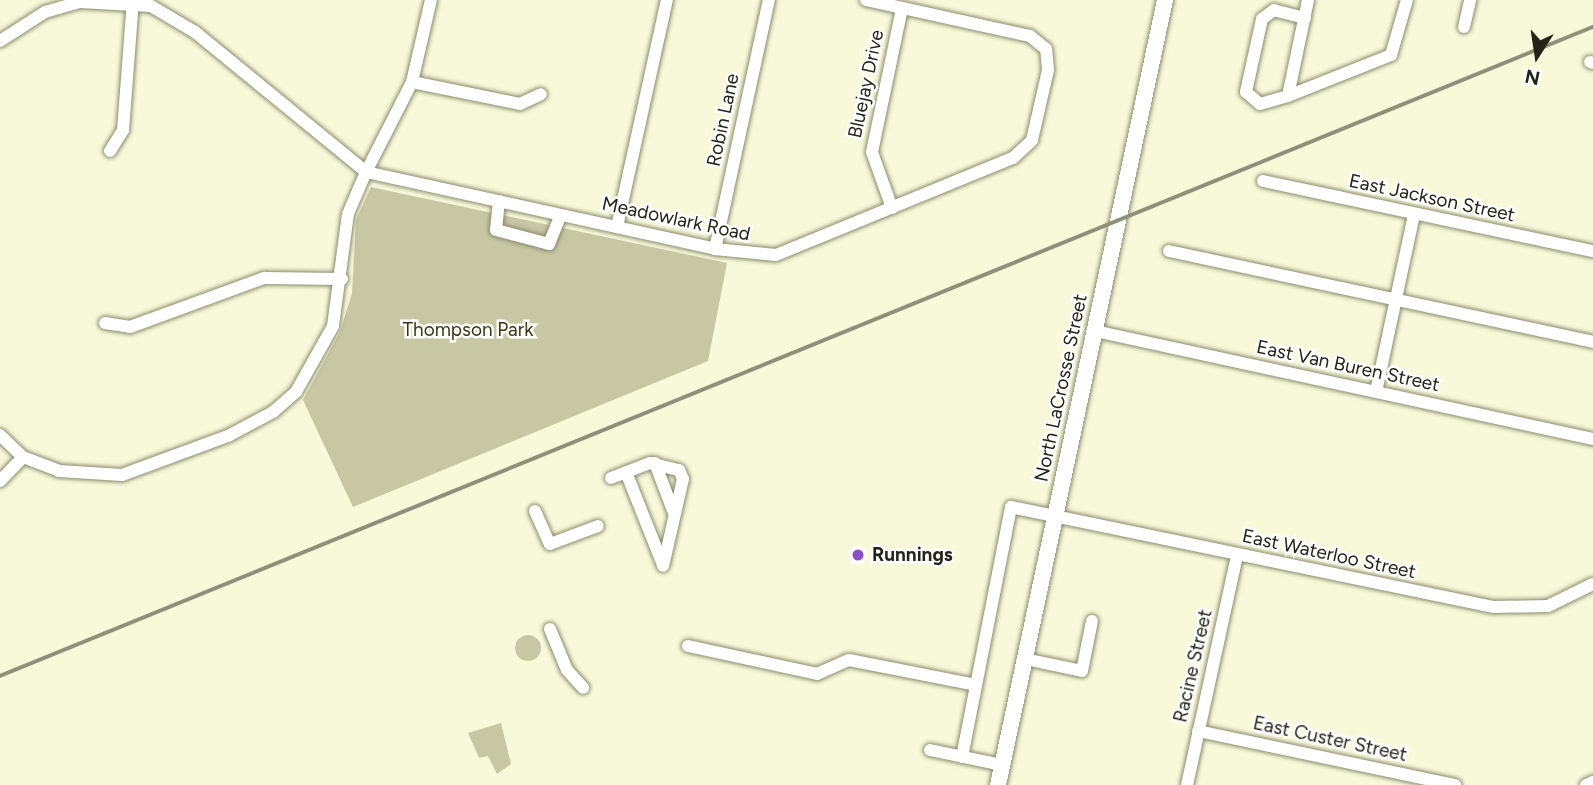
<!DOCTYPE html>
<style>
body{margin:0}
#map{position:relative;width:1593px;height:785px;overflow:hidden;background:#f8f9d9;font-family:Figtree,sans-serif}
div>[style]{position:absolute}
.green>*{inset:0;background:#c7c7a4}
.round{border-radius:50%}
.roads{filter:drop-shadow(0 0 2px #8a8a6d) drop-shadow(0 0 2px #8a8a6d)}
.minor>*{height:12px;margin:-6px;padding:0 6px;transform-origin:6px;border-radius:6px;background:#fff}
.major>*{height:16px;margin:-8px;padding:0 8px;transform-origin:8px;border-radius:8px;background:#fff}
.rail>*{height:3.5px;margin:-1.75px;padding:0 1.75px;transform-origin:1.75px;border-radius:1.75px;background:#90907a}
.dots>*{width:19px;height:19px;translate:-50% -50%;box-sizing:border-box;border:4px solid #fff;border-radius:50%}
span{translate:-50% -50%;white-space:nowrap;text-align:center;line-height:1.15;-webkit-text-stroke:5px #fff;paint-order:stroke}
.street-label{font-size:19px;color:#232317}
.park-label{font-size:19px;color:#38380d}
.poi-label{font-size:19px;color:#232317;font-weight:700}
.left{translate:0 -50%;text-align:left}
.north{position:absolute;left:1502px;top:21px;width:70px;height:70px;-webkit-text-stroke:5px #fff;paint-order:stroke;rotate:192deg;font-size:19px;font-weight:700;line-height:28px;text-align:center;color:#232317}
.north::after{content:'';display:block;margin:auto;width:24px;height:32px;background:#232317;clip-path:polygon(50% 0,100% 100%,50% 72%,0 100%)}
</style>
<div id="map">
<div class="green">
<i style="clip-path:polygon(371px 187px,727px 263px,708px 361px,353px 507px,303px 400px,340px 332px,352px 293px,356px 220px)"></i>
<i class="round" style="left:515px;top:635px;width:26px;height:26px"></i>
<i style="clip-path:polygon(501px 723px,511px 764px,497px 774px,488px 756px,479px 758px,468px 733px)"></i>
</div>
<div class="roads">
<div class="minor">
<i style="left:1305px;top:18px;width:32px;rotate:-166deg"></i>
<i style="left:1274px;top:10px;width:15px;rotate:143deg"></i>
<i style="left:1262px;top:19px;width:75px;rotate:102.4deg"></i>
<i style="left:1246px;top:92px;width:18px;rotate:41deg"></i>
<i style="left:1260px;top:104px;width:29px;rotate:-16deg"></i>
<i style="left:1288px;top:96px;width:98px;rotate:-78.2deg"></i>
<i style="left:1464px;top:27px;width:28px;rotate:-77deg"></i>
<i style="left:0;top:41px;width:54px;rotate:-32.8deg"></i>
<i style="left:45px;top:12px;width:37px;rotate:-16deg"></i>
<i style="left:81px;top:2px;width:70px;rotate:3.3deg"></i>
<i style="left:151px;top:6px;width:51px;rotate:30.6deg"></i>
<i style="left:195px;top:32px;width:221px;rotate:39.3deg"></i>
<i style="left:366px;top:172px;width:101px;rotate:-62.9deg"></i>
<i style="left:412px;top:82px;width:84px;rotate:-77deg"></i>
<i style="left:1590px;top:62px;width:3px;rotate:18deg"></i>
<i style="left:412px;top:82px;width:110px;rotate:11.5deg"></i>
<i style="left:520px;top:104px;width:23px;rotate:-25deg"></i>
<i style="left:1288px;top:96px;width:111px;rotate:-21.7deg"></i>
<i style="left:1391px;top:55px;width:57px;rotate:-73.8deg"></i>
<i style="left:110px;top:151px;width:25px;rotate:-58deg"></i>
<i style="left:123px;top:130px;width:129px;rotate:-85.6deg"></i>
<i style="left:1263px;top:181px;width:337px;rotate:12deg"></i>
<i style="left:499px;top:201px;width:29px;rotate:96deg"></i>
<i style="left:496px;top:230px;width:55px;rotate:14.8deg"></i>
<i style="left:549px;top:244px;width:31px;rotate:-68deg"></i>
<i style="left:892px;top:208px;width:59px;rotate:-109.7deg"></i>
<i style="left:872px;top:152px;width:147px;rotate:-78.2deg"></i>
<i style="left:617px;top:227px;width:232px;rotate:-77.6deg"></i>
<i style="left:715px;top:249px;width:255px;rotate:-77.8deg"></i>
<i style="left:1169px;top:251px;width:434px;rotate:12.1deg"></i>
<i style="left:105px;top:323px;width:25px;rotate:9deg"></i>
<i style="left:130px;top:327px;width:143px;rotate:-20.1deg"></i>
<i style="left:264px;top:278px;width:78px;rotate:0.7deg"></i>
<i style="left:1095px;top:331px;width:510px;rotate:12.24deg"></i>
<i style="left:1376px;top:392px;width:182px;rotate:-77.9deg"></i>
<i style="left:0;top:435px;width:32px;rotate:44deg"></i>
<i style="left:23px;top:457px;width:39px;rotate:21deg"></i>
<i style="left:59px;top:471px;width:63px;rotate:3.6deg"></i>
<i style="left:122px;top:475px;width:113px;rotate:-20.2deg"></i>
<i style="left:228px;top:436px;width:51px;rotate:-28.1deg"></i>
<i style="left:273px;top:412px;width:30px;rotate:-41deg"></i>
<i style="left:296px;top:392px;width:76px;rotate:-60.7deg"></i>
<i style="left:333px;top:326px;width:113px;rotate:-82.4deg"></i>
<i style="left:348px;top:214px;width:46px;rotate:-66.8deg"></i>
<i style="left:366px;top:172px;width:357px;rotate:12.4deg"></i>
<i style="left:715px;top:249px;width:61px;rotate:5.6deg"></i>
<i style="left:776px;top:255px;width:256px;rotate:-22.3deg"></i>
<i style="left:1013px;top:158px;width:26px;rotate:-43deg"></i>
<i style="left:1032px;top:140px;width:72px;rotate:-77.1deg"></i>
<i style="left:1048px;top:70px;width:21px;rotate:-95deg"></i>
<i style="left:1046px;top:49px;width:21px;rotate:-141deg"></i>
<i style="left:1030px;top:36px;width:168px;rotate:-167.6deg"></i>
<i style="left:655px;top:463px;width:53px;rotate:69.2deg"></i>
<i style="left:626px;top:472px;width:100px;rotate:68.3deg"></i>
<i style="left:611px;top:478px;width:42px;rotate:-21deg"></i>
<i style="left:650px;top:463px;width:30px;rotate:14deg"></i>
<i style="left:679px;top:470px;width:10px;rotate:66deg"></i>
<i style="left:683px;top:479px;width:89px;rotate:102.9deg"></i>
<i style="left:0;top:481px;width:33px;rotate:-46deg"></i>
<i style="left:535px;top:511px;width:36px;rotate:66deg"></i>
<i style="left:550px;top:544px;width:51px;rotate:-20.6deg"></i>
<i style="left:550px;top:629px;width:44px;rotate:67.5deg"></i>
<i style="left:567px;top:670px;width:24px;rotate:48deg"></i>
<i style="left:688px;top:646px;width:132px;rotate:12.2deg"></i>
<i style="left:817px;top:674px;width:35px;rotate:-24deg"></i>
<i style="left:849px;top:660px;width:129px;rotate:11.1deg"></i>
<i style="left:1025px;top:659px;width:58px;rotate:11.9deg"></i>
<i style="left:1082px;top:671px;width:51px;rotate:-78.7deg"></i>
<i style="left:1198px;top:731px;width:263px;rotate:11.9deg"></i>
<i style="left:930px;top:750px;width:74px;rotate:11.8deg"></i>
<i style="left:962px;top:757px;width:255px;rotate:-78.9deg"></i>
<i style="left:1011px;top:507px;width:492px;rotate:11.7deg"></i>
<i style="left:1493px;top:607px;width:55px;rotate:-1deg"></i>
<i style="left:1548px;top:606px;width:50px;rotate:-26.1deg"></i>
<i style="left:1187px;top:785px;width:235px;rotate:-77.7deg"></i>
<i style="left:1586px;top:785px;width:8px;rotate:-23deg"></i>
</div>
<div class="major">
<i style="left:998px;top:785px;width:803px;rotate:-77.99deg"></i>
</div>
</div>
<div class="rail">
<i style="left:0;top:676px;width:1720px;rotate:-22.17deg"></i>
</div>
<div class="dots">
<i style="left:858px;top:555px;background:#8b4fc5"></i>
</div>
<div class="street-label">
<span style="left:866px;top:84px;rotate:-78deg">Bluejay Drive</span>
<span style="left:723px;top:120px;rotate:-78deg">Robin Lane</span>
<span style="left:1432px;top:198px;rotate:12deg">East Jackson Street</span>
<span style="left:676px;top:219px;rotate:12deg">Meadowlark Road</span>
<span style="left:1348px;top:366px;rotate:12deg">East Van Buren Street</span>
<span style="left:1061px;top:388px;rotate:-78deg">North LaCrosse Street</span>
<span style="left:1329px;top:554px;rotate:12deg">East Waterloo Street</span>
<span style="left:1193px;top:666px;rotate:-77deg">Racine Street</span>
<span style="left:1330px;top:739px;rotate:12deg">East Custer Street</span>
</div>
<div class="park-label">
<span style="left:468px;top:330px">Thompson Park</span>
</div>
<div class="poi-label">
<span class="left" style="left:872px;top:555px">Runnings</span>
</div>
<div class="north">N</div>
</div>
